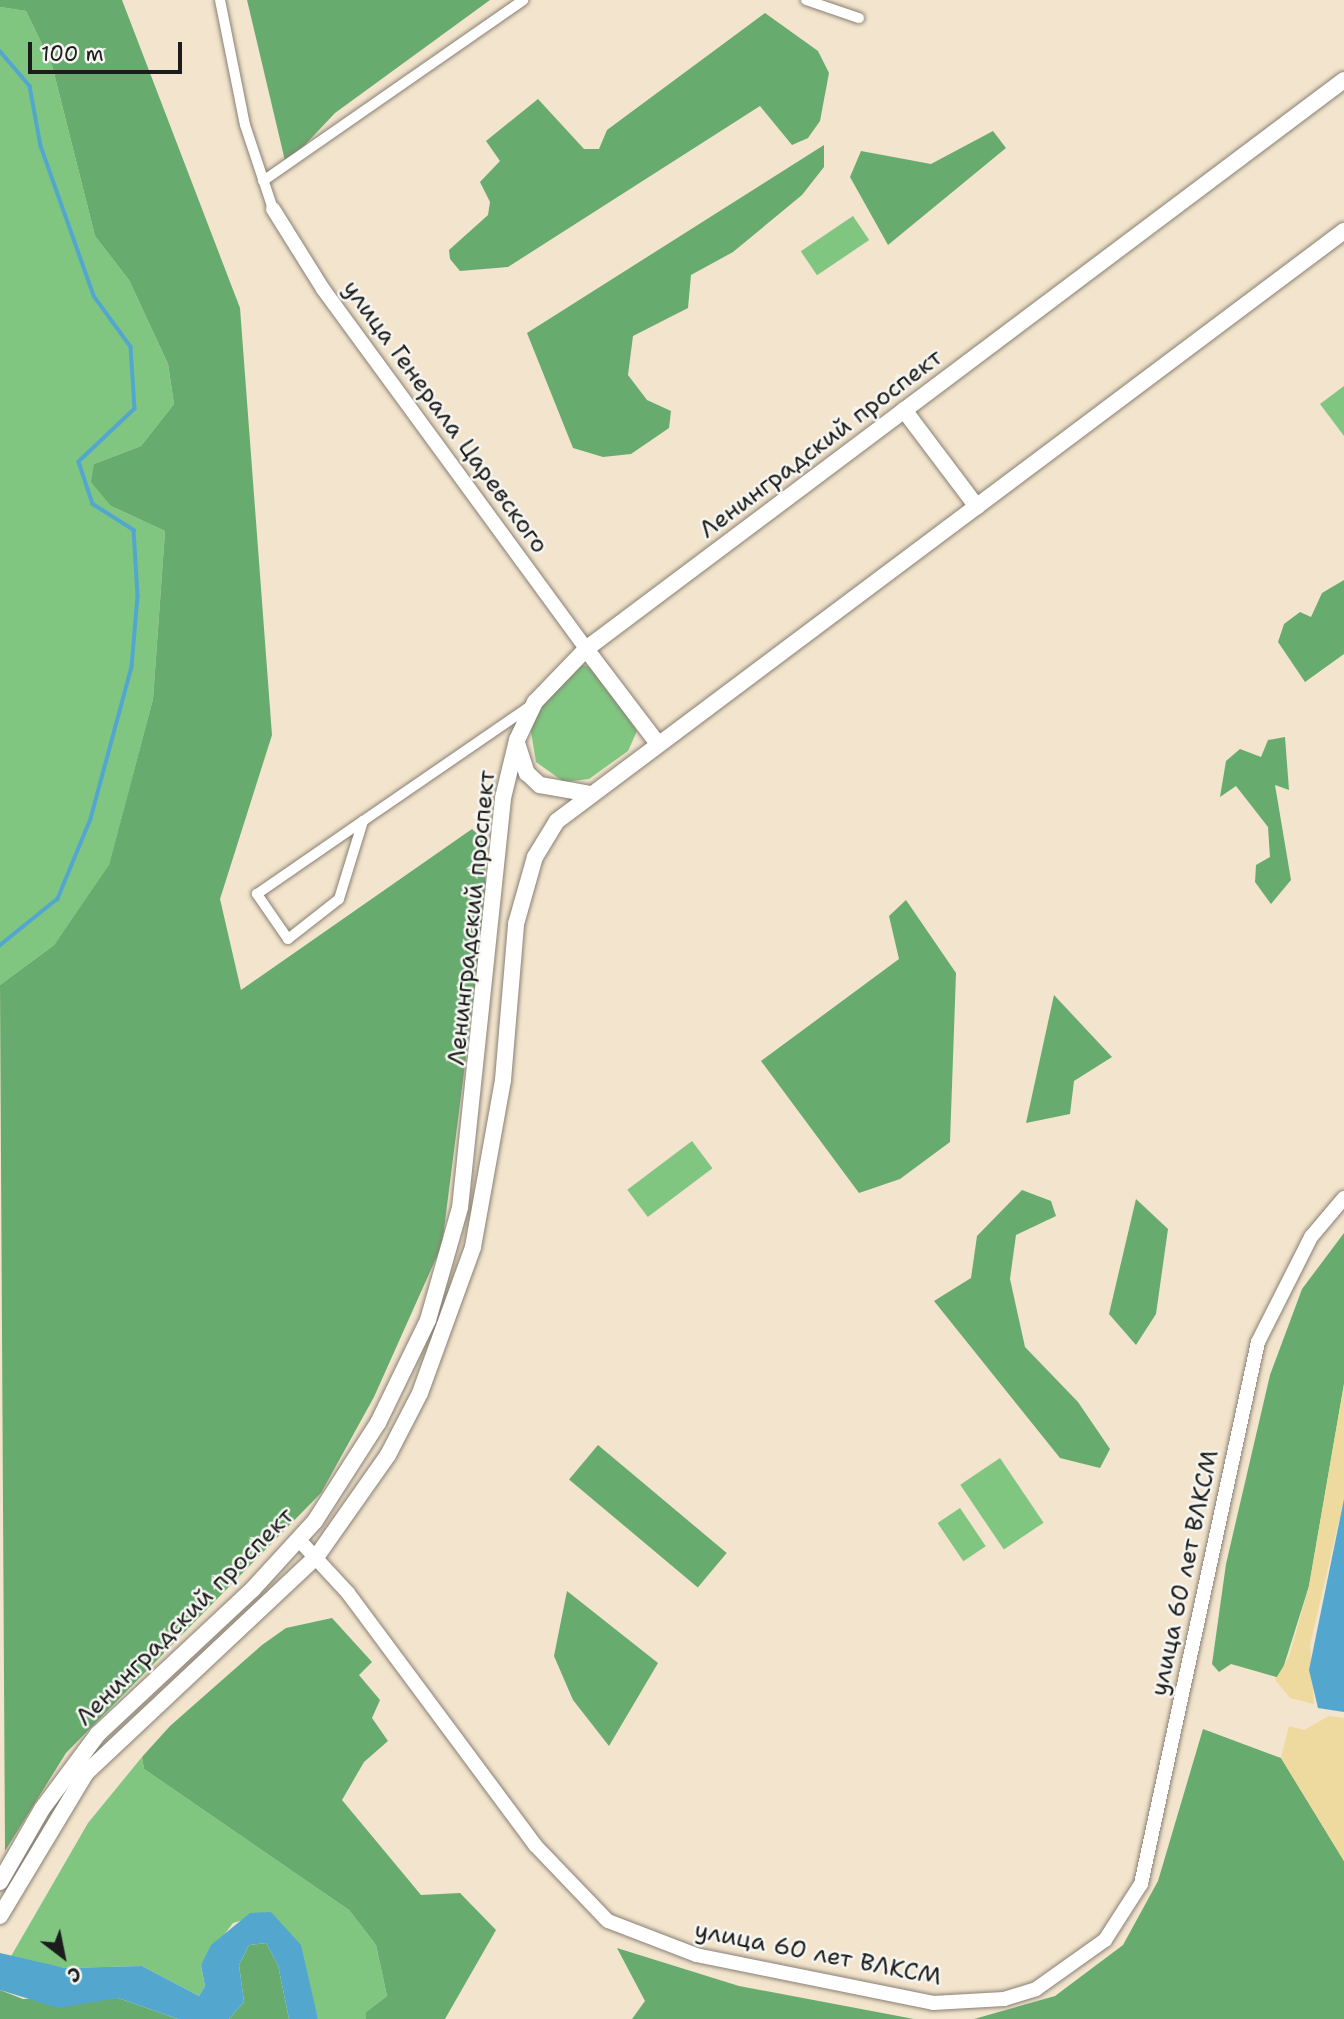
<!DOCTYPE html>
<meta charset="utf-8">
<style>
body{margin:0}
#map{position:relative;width:1344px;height:2019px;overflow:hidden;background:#f3e4cd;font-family:"Shantell Sans",sans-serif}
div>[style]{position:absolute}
.green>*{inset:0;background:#80c681;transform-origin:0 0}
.forest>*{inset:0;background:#68ab6f;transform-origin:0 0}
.sand>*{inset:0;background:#eeda9e}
.water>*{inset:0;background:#53a7cf}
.stream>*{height:3.5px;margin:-1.75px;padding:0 1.75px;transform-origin:1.75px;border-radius:1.75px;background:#53a7cf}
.roads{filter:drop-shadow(0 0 2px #888074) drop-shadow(0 0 2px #888074)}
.minor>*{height:10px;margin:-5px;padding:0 5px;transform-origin:5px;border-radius:5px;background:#fff}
.tertiary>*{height:14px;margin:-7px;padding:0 7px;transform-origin:7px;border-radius:7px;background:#fff}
.secondary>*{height:16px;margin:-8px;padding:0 8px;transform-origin:8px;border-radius:8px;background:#fff}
span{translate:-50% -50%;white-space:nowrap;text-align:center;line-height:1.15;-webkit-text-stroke:5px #f6f6f2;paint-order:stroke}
.street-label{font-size:24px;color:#1c1c1c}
.north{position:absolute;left:28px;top:1921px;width:70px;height:70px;-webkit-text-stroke:5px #f6f6f2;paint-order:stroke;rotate:148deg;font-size:19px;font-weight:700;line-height:28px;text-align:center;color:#1c1c1c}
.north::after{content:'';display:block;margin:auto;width:24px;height:32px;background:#1c1c1c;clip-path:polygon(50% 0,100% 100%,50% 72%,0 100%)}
.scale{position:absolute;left:28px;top:42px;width:154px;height:32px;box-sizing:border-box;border:4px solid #1c1c1c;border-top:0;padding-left:9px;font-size:21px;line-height:24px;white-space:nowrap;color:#1c1c1c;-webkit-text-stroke:5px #f6f6f2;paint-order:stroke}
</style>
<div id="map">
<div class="green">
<i style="clip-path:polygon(0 7px,26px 11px,52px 65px,95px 236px,129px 280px,168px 364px,174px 404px,141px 446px,94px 464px,111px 506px,165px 531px,153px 699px,109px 866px,54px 945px,0 985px)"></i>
<i style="left:853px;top:216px;width:29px;height:63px;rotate:56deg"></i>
<i style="clip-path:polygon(1344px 386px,1344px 436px,1320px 404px)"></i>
<i style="clip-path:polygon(582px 665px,592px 667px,637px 731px,628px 751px,589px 779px,564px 782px,536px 762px,530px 726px,548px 697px)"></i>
<i style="left:692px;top:1141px;width:34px;height:81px;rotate:53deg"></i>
<i style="left:1000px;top:1458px;width:78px;height:48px;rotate:56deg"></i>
<i style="left:960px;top:1508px;width:46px;height:27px;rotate:56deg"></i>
<i style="clip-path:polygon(142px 1757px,144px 1769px,349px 1910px,376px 1945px,387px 1996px,366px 2012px,366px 2019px,318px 2019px,307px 1979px,271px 1912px,233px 1923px,201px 1965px,205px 1986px,199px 1996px,142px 1966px,65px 1968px,10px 1958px,88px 1823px)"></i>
</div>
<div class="forest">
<i style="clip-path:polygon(0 0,122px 0,240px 308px,272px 735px,220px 899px,241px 990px,472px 829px,484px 840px,486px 900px,442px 1245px,374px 1397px,321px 1493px,66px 1753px,5px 1851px,0 985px,54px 945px,109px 865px,153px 699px,165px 531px,111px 506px,91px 482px,94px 464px,141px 446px,174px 404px,168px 364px,129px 280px,95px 236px,52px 65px,26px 11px,0 7px)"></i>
<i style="clip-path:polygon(247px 0,490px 0,335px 113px,286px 165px)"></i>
<i style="clip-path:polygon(765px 13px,818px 51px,829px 73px,820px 121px,808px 138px,792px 145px,760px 106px,508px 267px,460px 271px,450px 259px,449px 250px,488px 215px,490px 202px,480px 182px,500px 161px,486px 141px,538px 99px,584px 149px,599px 149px,607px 130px)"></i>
<i style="clip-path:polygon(993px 131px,1006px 148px,888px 245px,850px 177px,861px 151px,931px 164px)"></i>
<i style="clip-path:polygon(824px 145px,824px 167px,802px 195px,733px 252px,691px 275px,688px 308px,633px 336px,628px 375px,647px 400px,671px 411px,669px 428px,631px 454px,603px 457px,573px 448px,527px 333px)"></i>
<i style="clip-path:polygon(1344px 580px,1344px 654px,1305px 682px,1278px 642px,1284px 624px,1300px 612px,1311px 617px,1322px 593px)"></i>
<i style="clip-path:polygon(1285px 737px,1289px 790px,1275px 785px,1291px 880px,1271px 904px,1255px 882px,1256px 865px,1270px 857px,1268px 827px,1236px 786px,1220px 797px,1226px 761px,1240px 749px,1261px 757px,1268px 740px)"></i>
<i style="clip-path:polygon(906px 900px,956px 973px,950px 1142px,900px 1179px,859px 1193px,761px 1061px,899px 959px,889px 916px)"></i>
<i style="clip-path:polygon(1054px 995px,1112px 1057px,1074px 1081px,1070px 1114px,1026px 1123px)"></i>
<i style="clip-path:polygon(1022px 1190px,1051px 1201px,1056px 1216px,1016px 1235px,1010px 1279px,1025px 1347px,1078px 1402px,1110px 1449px,1100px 1468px,1060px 1458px,934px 1301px,971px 1278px,977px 1236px)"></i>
<i style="clip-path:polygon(1136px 1199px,1168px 1229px,1156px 1314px,1136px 1345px,1109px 1314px)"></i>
<i style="clip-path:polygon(1344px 1233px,1344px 1384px,1309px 1586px,1280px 1678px,1231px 1664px,1219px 1672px,1212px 1664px,1226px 1564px,1270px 1375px,1302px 1289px)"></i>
<i style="left:598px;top:1445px;width:168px;height:45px;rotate:40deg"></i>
<i style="clip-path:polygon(567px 1591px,658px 1663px,609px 1746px,573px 1700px,554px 1656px)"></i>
<i style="clip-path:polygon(332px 1618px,372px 1662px,359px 1675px,380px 1700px,372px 1718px,388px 1741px,364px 1762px,342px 1800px,421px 1895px,460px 1893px,496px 1930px,445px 2019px,366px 2019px,366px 2012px,387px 1996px,376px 1945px,349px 1910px,144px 1769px,142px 1757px,170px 1726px,262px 1645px,286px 1628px)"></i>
<i style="clip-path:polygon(1203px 1729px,1281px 1758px,1344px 1861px,1344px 2019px,974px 2019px,1055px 1996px,1123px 1945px,1158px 1881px)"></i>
<i style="clip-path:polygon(266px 1943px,278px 1965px,289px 2019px,229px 2019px,244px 2002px,239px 1965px,249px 1945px)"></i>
<i style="clip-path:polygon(617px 1948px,739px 1986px,914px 2019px,632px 2019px,645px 2001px)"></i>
<i style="clip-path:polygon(0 1990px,23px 1999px,118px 1998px,178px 2019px,0 2019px)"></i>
</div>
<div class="sand">
<i style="clip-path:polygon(1344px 1384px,1344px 1499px,1310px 1645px,1314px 1704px,1290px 1698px,1275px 1680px,1289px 1657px,1309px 1586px)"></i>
<i style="clip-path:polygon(1329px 1716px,1344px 1718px,1344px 1861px,1281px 1758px,1289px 1726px,1304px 1730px)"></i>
</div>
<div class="water">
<i style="clip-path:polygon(1344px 1499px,1344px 1712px,1318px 1708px,1309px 1670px)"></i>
<i style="clip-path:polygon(271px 1912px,301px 1945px,318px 2019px,289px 2019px,278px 1965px,266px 1943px,249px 1945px,239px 1965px,244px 2002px,229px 2019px,178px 2019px,118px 1998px,58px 2008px,0 1990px,0 1953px,65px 1968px,142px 1966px,199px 1996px,205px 1986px,201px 1965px,211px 1945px,250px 1913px)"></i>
</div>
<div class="stream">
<i style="left:0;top:51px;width:46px;rotate:49.4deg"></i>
<i style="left:30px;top:86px;width:61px;rotate:79.6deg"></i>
<i style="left:41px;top:146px;width:159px;rotate:70.5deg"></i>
<i style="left:94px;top:296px;width:63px;rotate:54deg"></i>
<i style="left:131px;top:347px;width:62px;rotate:86.3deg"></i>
<i style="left:135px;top:409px;width:77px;rotate:136.6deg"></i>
<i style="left:79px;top:462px;width:44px;rotate:71.6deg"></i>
<i style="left:93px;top:504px;width:49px;rotate:32.4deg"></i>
<i style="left:134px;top:530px;width:66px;rotate:86.5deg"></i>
<i style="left:138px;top:596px;width:71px;rotate:94.8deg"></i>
<i style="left:132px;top:667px;width:157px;rotate:105.1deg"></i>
<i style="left:91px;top:819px;width:87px;rotate:112.4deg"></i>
<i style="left:58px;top:899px;width:75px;rotate:141deg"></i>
</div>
<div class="roads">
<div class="minor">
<i style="left:220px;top:0;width:127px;rotate:78.7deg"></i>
<i style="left:245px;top:125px;width:89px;rotate:71.6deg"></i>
<i style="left:806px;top:0;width:56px;rotate:18.8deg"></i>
<i style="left:263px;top:181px;width:317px;rotate:-34.8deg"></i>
<i style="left:363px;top:821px;width:82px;rotate:107.1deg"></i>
<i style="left:339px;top:899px;width:65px;rotate:141.9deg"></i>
<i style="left:288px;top:939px;width:55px;rotate:-124.6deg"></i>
<i style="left:257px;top:894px;width:129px;rotate:-34.6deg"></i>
<i style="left:363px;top:821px;width:206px;rotate:-34.5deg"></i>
</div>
<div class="tertiary">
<i style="left:273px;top:209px;width:94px;rotate:58deg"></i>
<i style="left:323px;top:289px;width:446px;rotate:53.8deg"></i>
<i style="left:299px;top:1540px;width:72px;rotate:47.2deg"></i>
<i style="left:348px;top:1593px;width:314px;rotate:53.4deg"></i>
<i style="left:535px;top:1845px;width:105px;rotate:46.2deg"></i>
<i style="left:608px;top:1921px;width:94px;rotate:21.1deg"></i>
<i style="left:696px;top:1955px;width:242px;rotate:11.4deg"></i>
<i style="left:933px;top:2003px;width:71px;rotate:-3.2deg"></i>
<i style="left:1004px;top:1999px;width:34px;rotate:-17deg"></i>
<i style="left:1036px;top:1989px;width:85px;rotate:-35.4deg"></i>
<i style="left:1105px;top:1940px;width:67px;rotate:-57.3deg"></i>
<i style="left:1141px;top:1884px;width:554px;rotate:-77.82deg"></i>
<i style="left:1258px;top:1342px;width:118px;rotate:-63.2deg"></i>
<i style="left:1311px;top:1237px;width:51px;rotate:-49.8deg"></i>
</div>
<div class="secondary">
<i style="left:904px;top:410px;width:121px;rotate:53deg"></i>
<i style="left:586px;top:649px;width:119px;rotate:52.8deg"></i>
<i style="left:517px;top:743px;width:32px;rotate:72deg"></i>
<i style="left:527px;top:773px;width:18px;rotate:43deg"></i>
<i style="left:540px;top:785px;width:52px;rotate:10deg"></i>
<i style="left:0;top:1882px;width:84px;rotate:-60.1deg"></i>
<i style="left:42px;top:1809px;width:94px;rotate:-53.3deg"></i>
<i style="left:98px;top:1734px;width:211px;rotate:-43.1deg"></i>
<i style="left:252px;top:1590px;width:93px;rotate:-47.6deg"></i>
<i style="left:315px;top:1521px;width:117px;rotate:-57.3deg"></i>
<i style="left:378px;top:1423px;width:114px;rotate:-64.1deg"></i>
<i style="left:428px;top:1320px;width:116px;rotate:-74.1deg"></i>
<i style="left:460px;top:1208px;width:412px;rotate:-84deg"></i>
<i style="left:503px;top:798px;width:60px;rotate:-76.4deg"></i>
<i style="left:517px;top:740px;width:42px;rotate:-64.7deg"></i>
<i style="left:535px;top:702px;width:74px;rotate:-46.1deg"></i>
<i style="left:586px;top:649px;width:948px;rotate:-36.89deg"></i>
<i style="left:0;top:1916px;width:167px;rotate:-59deg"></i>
<i style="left:86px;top:1773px;width:317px;rotate:-43.2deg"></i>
<i style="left:317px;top:1556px;width:123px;rotate:-54.9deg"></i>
<i style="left:388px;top:1455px;width:70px;rotate:-62.7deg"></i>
<i style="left:420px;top:1393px;width:155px;rotate:-70deg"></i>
<i style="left:473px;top:1247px;width:170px;rotate:-79.8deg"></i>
<i style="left:503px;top:1080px;width:157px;rotate:-85.2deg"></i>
<i style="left:516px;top:924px;width:70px;rotate:-74.2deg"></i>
<i style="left:535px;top:857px;width:42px;rotate:-58.6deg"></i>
<i style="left:557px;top:821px;width:984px;rotate:-36.86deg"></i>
</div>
</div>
<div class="street-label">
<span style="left:445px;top:417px;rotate:54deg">улица Генерала Царевского</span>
<span style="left:821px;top:444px;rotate:-37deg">Ленинградский проспект</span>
<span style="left:472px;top:918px;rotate:-84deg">Ленинградский проспект</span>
<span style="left:1185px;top:1573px;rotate:-78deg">улица 60 лет ВЛКСМ</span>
<span style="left:185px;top:1617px;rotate:-45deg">Ленинградский проспект</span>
<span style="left:818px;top:1954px;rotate:11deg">улица 60 лет ВЛКСМ</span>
</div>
<div class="north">С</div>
<div class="scale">100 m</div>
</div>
